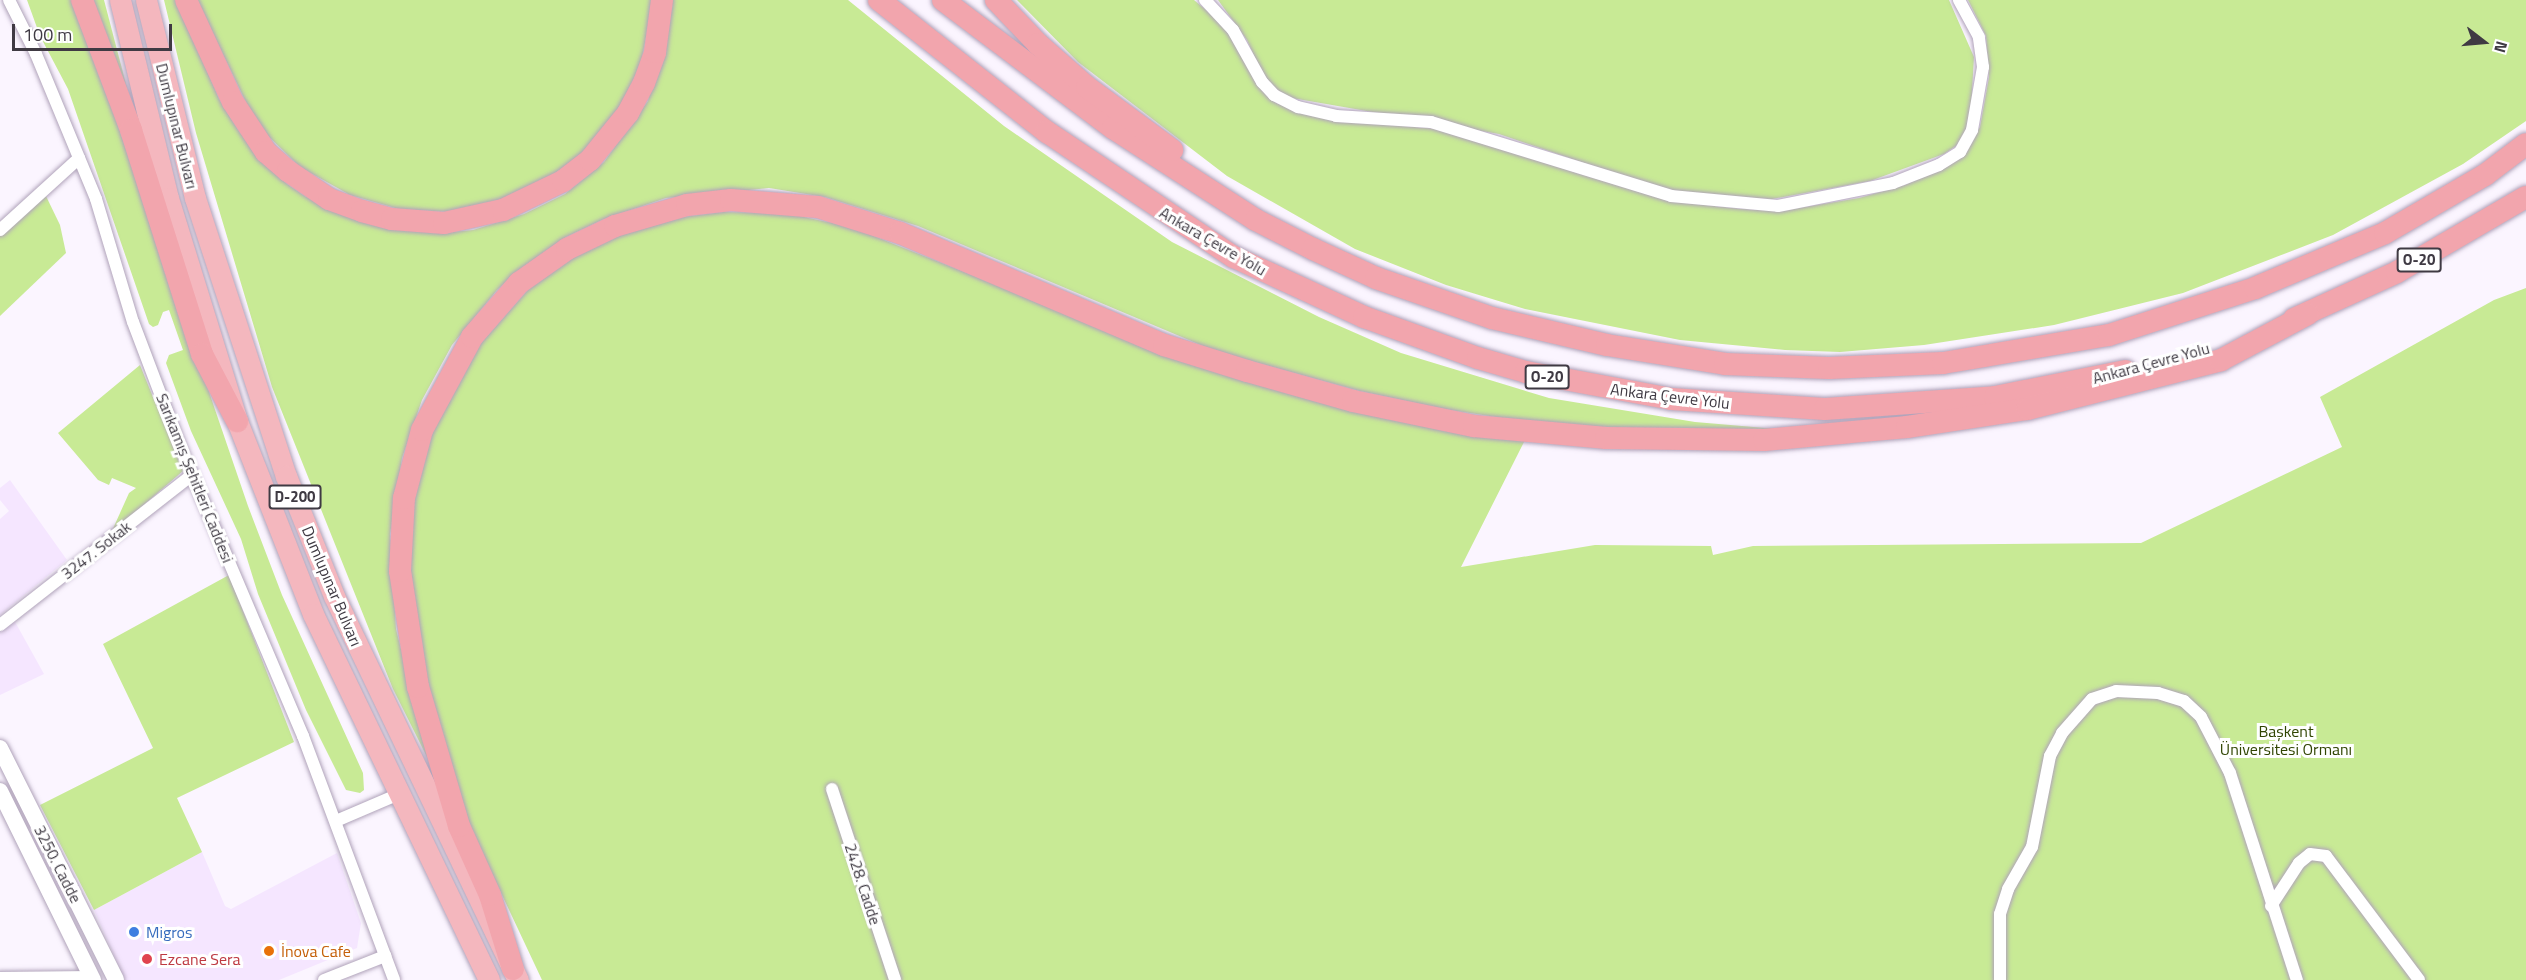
<!DOCTYPE html>
<meta charset="utf-8">
<style>
body{margin:0}
#map{position:relative;width:2526px;height:980px;overflow:hidden;background:#fbf5ff;font-family:"Titillium Web",sans-serif}
div>[style]{position:absolute}
.built>*{inset:0;background:#f5e6ff}
.green>*{inset:0;background:#c8ea95}
.roads{filter:drop-shadow(0 0 2px #b0a3ba) drop-shadow(0 0 2px #b0a3ba)}
.minor>*{height:12px;margin:-6px;padding:0 6px;transform-origin:6px;border-radius:6px;background:#fff}
.tertiary>*{height:16px;margin:-8px;padding:0 8px;transform-origin:8px;border-radius:8px;background:#fff}
.trunk>*{height:21px;margin:-10.5px;padding:0 10.5px;transform-origin:10.5px;border-radius:10.5px;background:#f4b7be}
.motorway>*{height:22px;margin:-11px;padding:0 11px;transform-origin:11px;border-radius:11px;background:#f2a5ad}
.dots>*{width:16px;height:16px;translate:-50% -50%;box-sizing:border-box;border:3px solid #fff;border-radius:50%}
span{translate:-50% -50%;white-space:nowrap;text-align:center;line-height:1.15;-webkit-text-stroke:6px #fff;paint-order:stroke}
.shield-label span{padding:2px 4px;background:#fff;border:2px solid;border-radius:4px;-webkit-text-stroke-width:0}
.shield-label{font-size:15px;color:#3f3a43;font-weight:700}
.street-label{font-size:16px;color:#3f3a43}
.park-label{font-size:16px;color:#314503}
.shop-label{font-size:16px;color:#366cbe}
.left{translate:0 -50%;text-align:left}
.food-label{font-size:16px;color:#c56008}
.health-label{font-size:16px;color:#be3a42}
.north{position:absolute;left:2454px;top:12px;width:60px;height:60px;-webkit-text-stroke:4px #fff;paint-order:stroke;rotate:106deg;font-size:16px;font-weight:700;line-height:24px;text-align:center;color:#3f3a43}
.north::after{content:'';display:block;margin:auto;width:21px;height:27px;background:#3f3a43;clip-path:polygon(50% 0,100% 100%,50% 72%,0 100%)}
.scale{position:absolute;left:12px;top:24px;width:160px;height:27px;box-sizing:border-box;border:3px solid #3f3a43;border-top:0;padding-left:8px;font-size:18px;line-height:21px;white-space:nowrap;color:#3f3a43;-webkit-text-stroke:4px #fff;paint-order:stroke}
</style>
<div id="map">
<div class="built">
<i style="clip-path:polygon(10px 480px,67px 560px,0 615px,0 519px,9px 511px,0 500px,0 488px)"></i>
<i style="clip-path:polygon(14px 620px,44px 674px,0 695px,0 631px)"></i>
<i style="clip-path:polygon(202px 852px,225px 906px,231px 909px,337px 853px,361px 923px,357px 948px,279px 980px,125px 980px,94px 910px)"></i>
</div>
<div class="green">
<i style="clip-path:polygon(27px 0,75px 0,248px 506px,282px 595px,363px 773px,364px 790px,360px 793px,346px 790px,306px 710px,258px 594px,241px 539px,191px 431px,166px 363px,169px 355px,183px 350px,169px 310px,163px 312px,158px 325px,153px 327px,149px 324px,68px 89px,40px 36px)"></i>
<i style="clip-path:polygon(91px 0,104px 0,127px 88px,125px 92px)"></i>
<i style="clip-path:polygon(164px 0,177px 0,219px 99px,240px 133px,287px 184px,306px 197px,441px 233px,473px 230px,524px 214px,565px 194px,604px 162px,648px 101px,670px 0,848px 0,1004px 126px,1172px 242px,1319px 317px,1401px 353px,1549px 398px,1695px 422px,1790px 430px,1642px 431px,1509px 419px,1444px 409px,1360px 391px,1215px 351px,918px 226px,825px 197px,769px 188px,666px 198px,604px 219px,566px 237px,519px 270px,497px 290px,452px 345px,422px 400px,402px 458px,390px 534px,396px 629px,428px 759px,393px 689px,272px 387px,196px 133px)"></i>
<i style="clip-path:polygon(197px 0,653px 0,641px 63px,618px 112px,581px 156px,520px 196px,451px 212px,399px 209px,350px 195px,300px 167px,257px 125px)"></i>
<i style="clip-path:polygon(1017px 0,1194px 0,1231px 31px,1255px 81px,1276px 103px,1328px 119px,1436px 129px,1669px 201px,1741px 209px,1781px 211px,1859px 198px,1905px 185px,1961px 158px,1980px 127px,1989px 77px,1986px 36px,1968px 0,2526px 0,2526px 121px,2463px 164px,2333px 235px,2183px 293px,2054px 325px,1924px 345px,1840px 352px,1785px 350px,1680px 340px,1525px 309px,1446px 285px,1355px 249px,1227px 176px,1078px 62px)"></i>
<i style="clip-path:polygon(1218px 0,1949px 0,1974px 57px,1971px 109px,1963px 141px,1944px 154px,1870px 181px,1772px 199px,1678px 195px,1499px 134px,1286px 97px,1265px 80px,1247px 40px)"></i>
<i style="clip-path:polygon(45px 194px,60px 225px,66px 253px,0 316px,0 235px)"></i>
<i style="clip-path:polygon(723px 212px,785px 213px,851px 227px,1030px 298px,1525px 440px,1461px 567px,1595px 545px,1711px 546px,1713px 555px,1753px 546px,2141px 543px,2342px 447px,2320px 397px,2494px 300px,2526px 288px,2526px 980px,542px 980px,456px 797px,431px 715px,412px 611px,409px 525px,424px 448px,475px 350px,535px 282px,579px 253px,626px 232px,675px 218px)"></i>
<i style="clip-path:polygon(140px 365px,183px 471px,111px 533px,129px 493px,136px 488px,112px 478px,109px 485px,98px 480px,58px 433px)"></i>
<i style="clip-path:polygon(229px 575px,294px 742px,177px 798px,202px 852px,94px 910px,40px 805px,153px 748px,103px 644px)"></i>
</div>
<div class="roads">
<div class="minor">
<i style="left:9px;top:0;width:60px;rotate:63.4deg"></i>
<i style="left:36px;top:54px;width:157px;rotate:67.5deg"></i>
<i style="left:96px;top:199px;width:128px;rotate:73.3deg"></i>
<i style="left:133px;top:322px;width:138px;rotate:69.2deg"></i>
<i style="left:182px;top:451px;width:310px;rotate:67deg"></i>
<i style="left:303px;top:736px;width:260px;rotate:69.5deg"></i>
<i style="left:1205px;top:0;width:41px;rotate:47deg"></i>
<i style="left:1233px;top:30px;width:60px;rotate:60.9deg"></i>
<i style="left:1262px;top:82px;width:18px;rotate:47deg"></i>
<i style="left:1274px;top:95px;width:27px;rotate:27deg"></i>
<i style="left:1298px;top:107px;width:39px;rotate:13deg"></i>
<i style="left:1336px;top:116px;width:95px;rotate:3.6deg"></i>
<i style="left:1431px;top:122px;width:251px;rotate:17.1deg"></i>
<i style="left:1671px;top:196px;width:107px;rotate:5.3deg"></i>
<i style="left:1778px;top:206px;width:117px;rotate:-11.3deg"></i>
<i style="left:1893px;top:183px;width:49px;rotate:-21.4deg"></i>
<i style="left:1939px;top:165px;width:25px;rotate:-32deg"></i>
<i style="left:1960px;top:152px;width:25px;rotate:-61deg"></i>
<i style="left:1972px;top:130px;width:64px;rotate:-80.1deg"></i>
<i style="left:1983px;top:67px;width:30px;rotate:-98deg"></i>
<i style="left:1979px;top:37px;width:42px;rotate:-118.4deg"></i>
<i style="left:0;top:230px;width:107px;rotate:-42.3deg"></i>
<i style="left:0;top:625px;width:244px;rotate:-38deg"></i>
<i style="left:832px;top:789px;width:201px;rotate:71.7deg"></i>
<i style="left:336px;top:821px;width:66px;rotate:-23.1deg"></i>
<i style="left:2271px;top:906px;width:51px;rotate:-56.9deg"></i>
<i style="left:2299px;top:863px;width:14px;rotate:-39deg"></i>
<i style="left:2310px;top:854px;width:16px;rotate:7deg"></i>
<i style="left:2326px;top:856px;width:155px;rotate:53.1deg"></i>
<i style="left:0;top:978px;width:92px;rotate:-0.6deg"></i>
<i style="left:324px;top:980px;width:66px;rotate:-21.5deg"></i>
<i style="left:2000px;top:980px;width:66px;rotate:-90deg"></i>
<i style="left:2000px;top:914px;width:26px;rotate:-72deg"></i>
<i style="left:2008px;top:889px;width:48px;rotate:-60.3deg"></i>
<i style="left:2032px;top:847px;width:93px;rotate:-78.8deg"></i>
<i style="left:2050px;top:756px;width:26px;rotate:-62deg"></i>
<i style="left:2062px;top:733px;width:45px;rotate:-48.6deg"></i>
<i style="left:2092px;top:699px;width:25px;rotate:-18deg"></i>
<i style="left:2116px;top:691px;width:42px;rotate:2.7deg"></i>
<i style="left:2158px;top:693px;width:27px;rotate:17deg"></i>
<i style="left:2184px;top:701px;width:23px;rotate:43deg"></i>
<i style="left:2201px;top:717px;width:63px;rotate:62.6deg"></i>
<i style="left:2230px;top:773px;width:218px;rotate:72.1deg"></i>
</div>
<div class="tertiary">
<i style="left:0;top:748px;width:259px;rotate:63.4deg"></i>
<i style="left:0;top:791px;width:211px;rotate:63.8deg"></i>
</div>
<div class="trunk">
<i style="left:120px;top:0;width:204px;rotate:76.4deg"></i>
<i style="left:168px;top:198px;width:233px;rotate:72.8deg"></i>
<i style="left:237px;top:421px;width:207px;rotate:68.5deg"></i>
<i style="left:313px;top:614px;width:406px;rotate:64.3deg"></i>
<i style="left:146px;top:0;width:204px;rotate:76.1deg"></i>
<i style="left:195px;top:198px;width:293px;rotate:71.9deg"></i>
<i style="left:286px;top:476px;width:129px;rotate:68.2deg"></i>
<i style="left:334px;top:596px;width:426px;rotate:64.4deg"></i>
</div>
<div class="motorway">
<i style="left:82px;top:0;width:139px;rotate:69.3deg"></i>
<i style="left:131px;top:130px;width:235px;rotate:72.4deg"></i>
<i style="left:202px;top:354px;width:76px;rotate:62.4deg"></i>
<i style="left:186px;top:0;width:112px;rotate:65.3deg"></i>
<i style="left:233px;top:102px;width:60px;rotate:56.6deg"></i>
<i style="left:266px;top:152px;width:29px;rotate:41deg"></i>
<i style="left:288px;top:171px;width:50px;rotate:34.3deg"></i>
<i style="left:329px;top:199px;width:35px;rotate:20deg"></i>
<i style="left:362px;top:211px;width:31px;rotate:15deg"></i>
<i style="left:392px;top:219px;width:52px;rotate:4.4deg"></i>
<i style="left:444px;top:223px;width:60px;rotate:-12.4deg"></i>
<i style="left:503px;top:210px;width:67px;rotate:-25.8deg"></i>
<i style="left:563px;top:181px;width:34px;rotate:-38deg"></i>
<i style="left:590px;top:160px;width:60px;rotate:-51deg"></i>
<i style="left:628px;top:113px;width:34px;rotate:-62deg"></i>
<i style="left:644px;top:83px;width:33px;rotate:-70deg"></i>
<i style="left:655px;top:52px;width:52px;rotate:-82.3deg"></i>
<i style="left:879px;top:0;width:214px;rotate:38.2deg"></i>
<i style="left:1047px;top:132px;width:225px;rotate:33.8deg"></i>
<i style="left:1234px;top:257px;width:143px;rotate:24.8deg"></i>
<i style="left:1364px;top:317px;width:121px;rotate:19.8deg"></i>
<i style="left:1478px;top:358px;width:50px;rotate:16.3deg"></i>
<i style="left:1526px;top:372px;width:147px;rotate:10.5deg"></i>
<i style="left:1671px;top:399px;width:154px;rotate:3.7deg"></i>
<i style="left:1825px;top:409px;width:170px;rotate:-4deg"></i>
<i style="left:1995px;top:397px;width:133px;rotate:-11.3deg"></i>
<i style="left:943px;top:0;width:213px;rotate:37deg"></i>
<i style="left:1113px;top:128px;width:170px;rotate:32.8deg"></i>
<i style="left:1256px;top:220px;width:64px;rotate:27deg"></i>
<i style="left:1313px;top:249px;width:69px;rotate:24.7deg"></i>
<i style="left:1376px;top:278px;width:123px;rotate:19deg"></i>
<i style="left:1492px;top:318px;width:118px;rotate:13.2deg"></i>
<i style="left:1607px;top:345px;width:120px;rotate:9.1deg"></i>
<i style="left:1725px;top:364px;width:104px;rotate:2.2deg"></i>
<i style="left:1829px;top:368px;width:114px;rotate:-2.5deg"></i>
<i style="left:1943px;top:363px;width:168px;rotate:-9.6deg"></i>
<i style="left:2109px;top:335px;width:153px;rotate:-17.8deg"></i>
<i style="left:2255px;top:288px;width:141px;rotate:-22.9deg"></i>
<i style="left:2385px;top:233px;width:116px;rotate:-30.1deg"></i>
<i style="left:2485px;top:175px;width:51px;rotate:-37.1deg"></i>
<i style="left:996px;top:0;width:61px;rotate:46.3deg"></i>
<i style="left:1038px;top:44px;width:65px;rotate:41.3deg"></i>
<i style="left:1087px;top:87px;width:106px;rotate:36.5deg"></i>
<i style="left:2294px;top:319px;width:113px;rotate:-24.5deg"></i>
<i style="left:2397px;top:272px;width:149px;rotate:-30.2deg"></i>
<i style="left:513px;top:969px;width:77px;rotate:-107.3deg"></i>
<i style="left:490px;top:895px;width:76px;rotate:-114.2deg"></i>
<i style="left:459px;top:826px;width:145px;rotate:-106.4deg"></i>
<i style="left:418px;top:687px;width:117px;rotate:-98.8deg"></i>
<i style="left:400px;top:571px;width:73px;rotate:-86.9deg"></i>
<i style="left:404px;top:498px;width:70px;rotate:-75.2deg"></i>
<i style="left:422px;top:430px;width:106px;rotate:-61.7deg"></i>
<i style="left:472px;top:337px;width:72px;rotate:-49deg"></i>
<i style="left:519px;top:283px;width:59px;rotate:-35.3deg"></i>
<i style="left:567px;top:249px;width:53px;rotate:-25.6deg"></i>
<i style="left:615px;top:226px;width:75px;rotate:-16.3deg"></i>
<i style="left:687px;top:205px;width:44px;rotate:-6.5deg"></i>
<i style="left:731px;top:200px;width:87px;rotate:4.6deg"></i>
<i style="left:818px;top:207px;width:86px;rotate:17.6deg"></i>
<i style="left:900px;top:233px;width:287px;rotate:23deg"></i>
<i style="left:1164px;top:345px;width:87px;rotate:17.4deg"></i>
<i style="left:1247px;top:371px;width:110px;rotate:15.8deg"></i>
<i style="left:1353px;top:401px;width:124px;rotate:11.7deg"></i>
<i style="left:1474px;top:426px;width:133px;rotate:5.2deg"></i>
<i style="left:1606px;top:438px;width:158px;rotate:0.7deg"></i>
<i style="left:1764px;top:440px;width:144px;rotate:-5.2deg"></i>
<i style="left:1907px;top:427px;width:122px;rotate:-8.5deg"></i>
<i style="left:2028px;top:409px;width:199px;rotate:-14.2deg"></i>
<i style="left:2221px;top:360px;width:98px;rotate:-27.9deg"></i>
</div>
</div>
<div class="dots">
<i style="left:134px;top:932px;background:#3f7fe0"></i>
<i style="left:269px;top:951px;background:#e8710a"></i>
<i style="left:147px;top:959px;background:#e0444e"></i>
</div>
<div class="shield-label">
<span style="left:2419px;top:260px">O-20</span>
<span style="left:1547px;top:377px">O-20</span>
<span style="left:295px;top:497px">D-200</span>
</div>
<div class="street-label">
<span style="left:177px;top:126px;rotate:76deg">Dumlupınar Bulvarı</span>
<span style="left:1213px;top:241px;rotate:30deg">Ankara Çevre Yolu</span>
<span style="left:2151px;top:363px;rotate:-15deg">Ankara Çevre Yolu</span>
<span style="left:1670px;top:396px;rotate:7deg">Ankara Çevre Yolu</span>
<span style="left:195px;top:478px;rotate:68deg">Sarıkamış Şehitleri Caddesi</span>
<span style="left:96px;top:550px;rotate:-38deg">3247. Sokak</span>
<span style="left:332px;top:586px;rotate:67deg">Dumlupınar Bulvarı</span>
<span style="left:58px;top:864px;rotate:63deg">3250. Cadde</span>
<span style="left:863px;top:884px;rotate:72deg">2428. Cadde</span>
</div>
<div class="park-label">
<span style="left:2286px;top:740px">Başkent<br>Üniversitesi Ormanı</span>
</div>
<div class="shop-label">
<span class="left" style="left:146px;top:932px">Migros</span>
</div>
<div class="food-label">
<span class="left" style="left:281px;top:951px">İnova Cafe</span>
</div>
<div class="health-label">
<span class="left" style="left:159px;top:959px">Ezcane Sera</span>
</div>
<div class="north">N</div>
<div class="scale">100 m</div>
</div>
